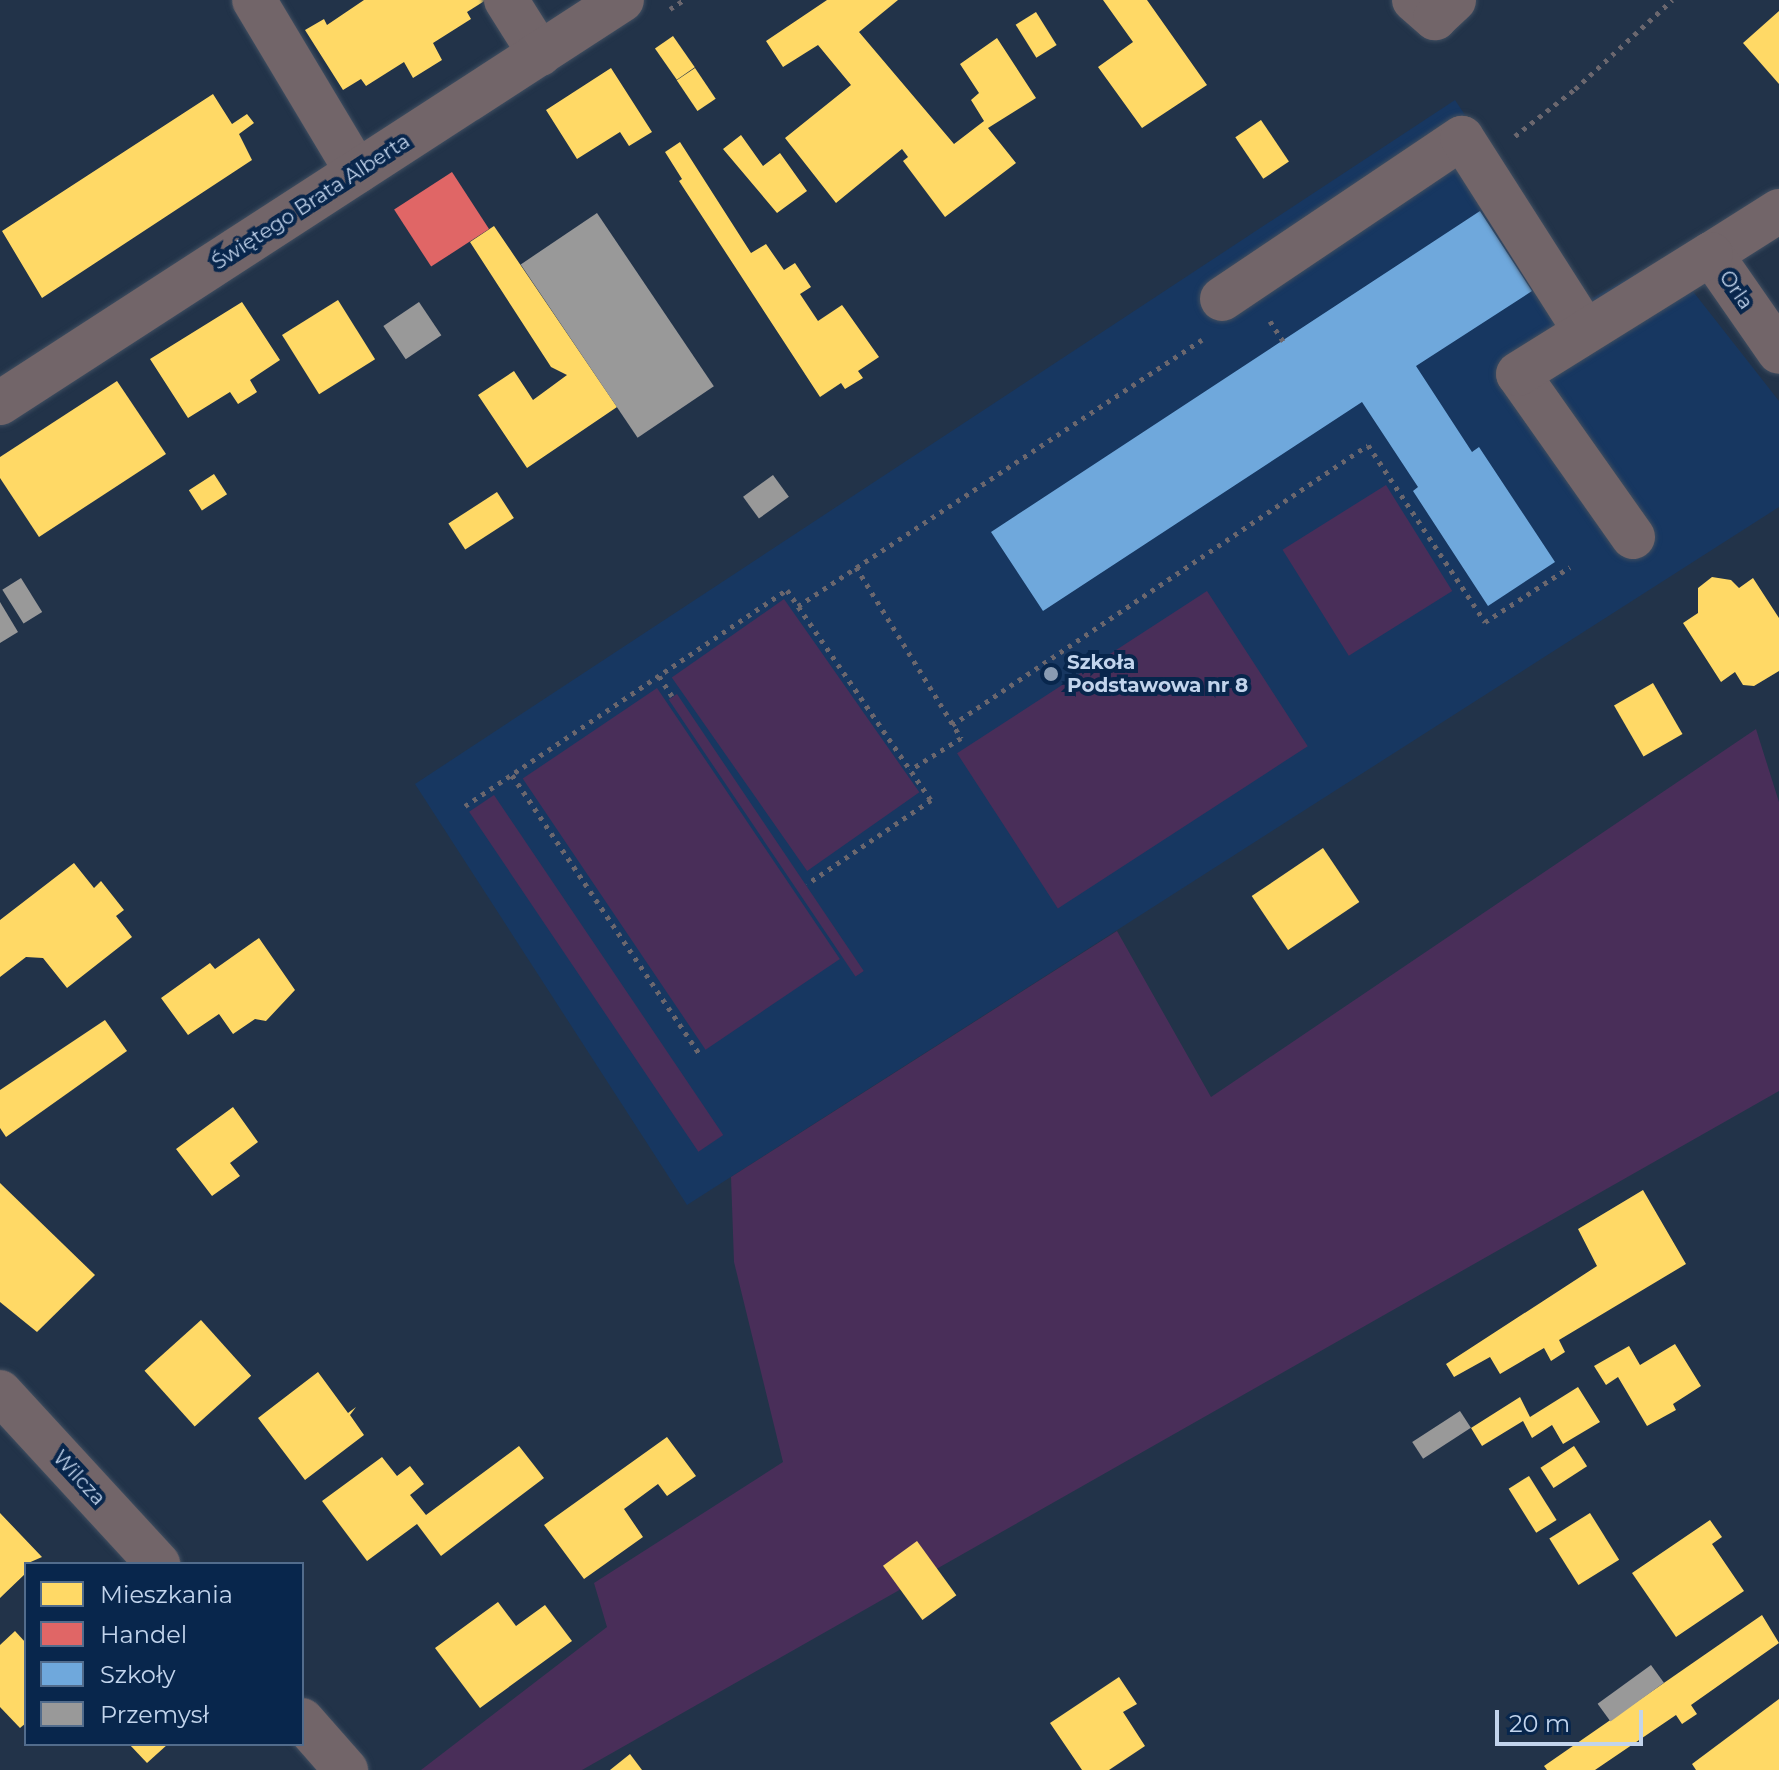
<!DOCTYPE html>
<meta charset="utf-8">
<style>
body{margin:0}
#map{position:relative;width:1779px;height:1770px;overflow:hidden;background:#223349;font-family:Montserrat,sans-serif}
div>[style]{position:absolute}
.built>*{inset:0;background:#173761}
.green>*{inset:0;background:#492e59;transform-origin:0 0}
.homes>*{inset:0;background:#ffd966;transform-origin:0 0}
.shops>*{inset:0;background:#e06666;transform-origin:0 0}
.schools>*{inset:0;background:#6fa8dc}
.industry>*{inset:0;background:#999;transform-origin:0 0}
.path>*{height:5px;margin-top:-2.5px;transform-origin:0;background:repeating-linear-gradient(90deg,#6b676e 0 4px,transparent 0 10px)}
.roads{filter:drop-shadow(0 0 2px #3f4e60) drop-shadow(0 0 2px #3f4e60)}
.minor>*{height:44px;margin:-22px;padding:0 22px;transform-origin:22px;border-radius:22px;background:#726569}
.dots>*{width:22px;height:22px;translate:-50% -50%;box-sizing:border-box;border:4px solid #08264c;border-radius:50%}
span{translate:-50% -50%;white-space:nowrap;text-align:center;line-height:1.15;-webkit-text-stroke:8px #08264c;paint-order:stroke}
.street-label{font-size:20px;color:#c2d4ec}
.poi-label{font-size:20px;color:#c2d4ec;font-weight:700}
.left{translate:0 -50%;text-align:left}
.legend{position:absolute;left:24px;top:1562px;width:280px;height:184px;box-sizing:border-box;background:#08264c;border:2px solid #526c8c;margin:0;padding:10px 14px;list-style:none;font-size:24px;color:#c2d4ec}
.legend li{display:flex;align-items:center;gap:16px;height:40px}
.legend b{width:40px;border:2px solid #526c8c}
.scale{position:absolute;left:1495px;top:1710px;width:148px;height:36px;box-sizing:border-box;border:4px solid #c2d4ec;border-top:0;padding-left:10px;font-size:24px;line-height:28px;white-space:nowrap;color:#c2d4ec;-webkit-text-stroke:6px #08264c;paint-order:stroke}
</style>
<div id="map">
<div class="built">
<i style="clip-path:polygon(1455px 100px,1589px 300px,1666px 257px,1779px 401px,1779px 507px,687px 1205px,415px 784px)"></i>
</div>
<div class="green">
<i style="left:1386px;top:485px;width:125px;height:122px;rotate:58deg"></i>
<i style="left:1207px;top:591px;width:185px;height:298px;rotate:57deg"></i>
<i style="left:784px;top:599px;width:236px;height:137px;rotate:55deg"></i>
<i style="left:657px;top:688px;width:327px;height:162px;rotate:56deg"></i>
<i style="left:677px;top:694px;width:334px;height:10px;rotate:56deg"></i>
<i style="clip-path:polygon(1756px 729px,1779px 802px,1779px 1091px,582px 1770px,421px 1770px,607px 1627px,594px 1583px,783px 1462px,734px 1262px,731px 1177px,1117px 931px,1211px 1097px)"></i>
<i style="left:494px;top:795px;width:410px;height:30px;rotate:56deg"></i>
</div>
<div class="homes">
<i style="clip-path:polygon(364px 0,486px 0,467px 12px,471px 19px,433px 43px,442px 60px,413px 78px,404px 62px,366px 86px,361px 79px,343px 90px,305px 30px,324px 19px,327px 25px)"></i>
<i style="clip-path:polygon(827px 0,898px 0,859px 32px,954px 144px,984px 121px,971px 100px,979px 93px,960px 64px,997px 38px,1036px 98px,988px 128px,1016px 163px,945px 217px,903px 161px,908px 157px,902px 149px,836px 203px,785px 138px,851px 85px,818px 45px,783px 67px,766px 41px)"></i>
<i style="clip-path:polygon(1103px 0,1147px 0,1207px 85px,1142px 128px,1098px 67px,1133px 42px)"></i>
<i style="clip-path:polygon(1779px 11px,1779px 84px,1743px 43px)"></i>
<i style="left:1036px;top:12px;width:39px;height:24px;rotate:58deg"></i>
<i style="left:673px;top:36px;width:38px;height:22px;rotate:55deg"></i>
<i style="clip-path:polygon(611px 68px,652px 132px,629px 146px,620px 132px,577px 159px,546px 110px)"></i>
<i style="left:695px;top:68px;width:37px;height:22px;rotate:56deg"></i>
<i style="clip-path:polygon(213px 94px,232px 124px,247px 114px,254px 123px,239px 134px,252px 160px,42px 298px,2px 231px)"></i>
<i style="left:1261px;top:120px;width:50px;height:31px;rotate:56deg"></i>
<i style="clip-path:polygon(741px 135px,763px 166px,780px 153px,807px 191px,777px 213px,723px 149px)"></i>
<i style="clip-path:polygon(680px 142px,751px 253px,766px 244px,784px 270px,795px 263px,811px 287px,800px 294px,818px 321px,842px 305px,845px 309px,879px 357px,858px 371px,863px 378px,845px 389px,841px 383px,820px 397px,679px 181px,682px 179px,665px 152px)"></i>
<i style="clip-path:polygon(494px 226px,617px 407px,527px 468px,478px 395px,514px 371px,533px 400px,567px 375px,551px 367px,470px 242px)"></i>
<i style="left:338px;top:300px;width:70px;height:66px;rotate:58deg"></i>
<i style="clip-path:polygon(242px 302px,280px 360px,250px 380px,257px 392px,238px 404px,230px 392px,188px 418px,150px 359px)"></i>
<i style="clip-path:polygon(117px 381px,166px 454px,39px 537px,0 478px,0 457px)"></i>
<i style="left:214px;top:474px;width:24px;height:30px;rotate:57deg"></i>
<i style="left:497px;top:492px;width:31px;height:58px;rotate:57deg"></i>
<i style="clip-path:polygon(1712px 577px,1731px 580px,1739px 588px,1753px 578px,1779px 618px,1779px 671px,1754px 686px,1743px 685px,1735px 672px,1721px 682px,1683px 623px,1698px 613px,1698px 588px)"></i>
<i style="left:1653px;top:683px;width:59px;height:45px;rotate:60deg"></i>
<i style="left:1323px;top:848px;width:65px;height:86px;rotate:56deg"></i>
<i style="clip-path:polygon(74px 863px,94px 888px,101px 881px,124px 910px,116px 916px,132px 937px,67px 988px,43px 958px,26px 957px,0 977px,0 920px)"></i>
<i style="clip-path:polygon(259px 938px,295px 990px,266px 1021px,255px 1019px,233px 1034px,219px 1014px,188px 1035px,161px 998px,210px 963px,215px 969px)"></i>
<i style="clip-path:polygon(105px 1020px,127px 1051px,6px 1137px,0 1128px,0 1090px)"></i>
<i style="clip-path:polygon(233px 1107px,258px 1142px,230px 1163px,240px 1176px,212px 1196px,176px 1149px)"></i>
<i style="clip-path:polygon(0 1183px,95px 1275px,37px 1332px,0 1302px)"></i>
<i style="clip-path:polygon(1643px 1190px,1686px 1264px,1559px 1340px,1565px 1352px,1551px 1361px,1544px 1348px,1500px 1374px,1490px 1357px,1454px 1377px,1446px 1364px,1597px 1266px,1578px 1229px)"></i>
<i style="left:201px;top:1320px;width:75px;height:76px;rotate:48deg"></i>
<i style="clip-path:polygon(1675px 1344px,1701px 1386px,1673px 1404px,1676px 1410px,1647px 1426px,1618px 1377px,1606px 1385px,1594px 1366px,1629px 1346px,1640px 1365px)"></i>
<i style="clip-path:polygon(318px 1372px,348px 1413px,356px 1407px,350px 1415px,364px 1435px,305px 1480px,258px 1418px)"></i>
<i style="clip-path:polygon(1578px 1387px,1600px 1422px,1563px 1444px,1552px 1425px,1532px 1438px,1523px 1421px,1482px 1446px,1471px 1428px,1520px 1397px,1530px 1417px)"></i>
<i style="clip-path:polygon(667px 1437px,696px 1476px,667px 1496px,658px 1484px,624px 1509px,643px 1537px,584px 1579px,544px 1525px)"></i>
<i style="clip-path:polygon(519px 1446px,544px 1478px,441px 1556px,417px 1524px,367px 1561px,322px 1501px,382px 1457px,397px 1476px,410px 1466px,424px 1484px,410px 1495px,426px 1515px)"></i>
<i style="left:1574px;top:1446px;width:24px;height:40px;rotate:57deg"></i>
<i style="left:1529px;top:1476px;width:52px;height:24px;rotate:58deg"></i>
<i style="clip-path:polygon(0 1513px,42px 1557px,26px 1564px,26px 1573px,0 1598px)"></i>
<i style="left:1590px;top:1513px;width:55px;height:48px;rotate:58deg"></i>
<i style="clip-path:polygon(1710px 1520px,1722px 1537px,1712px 1544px,1744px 1591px,1676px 1637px,1632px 1573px)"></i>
<i style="left:917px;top:1541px;width:67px;height:42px;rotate:54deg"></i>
<i style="clip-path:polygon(498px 1602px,516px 1626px,545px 1605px,572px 1641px,480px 1708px,435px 1648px)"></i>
<i style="clip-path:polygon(1762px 1615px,1779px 1643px,1691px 1705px,1697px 1714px,1682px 1724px,1676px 1715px,1595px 1770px,1547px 1770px,1544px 1766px)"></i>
<i style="clip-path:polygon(15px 1631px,26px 1643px,26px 1723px,20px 1728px,0 1707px,0 1645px)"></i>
<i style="clip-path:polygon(1119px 1677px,1137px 1704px,1123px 1712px,1145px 1746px,1109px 1770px,1082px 1770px,1050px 1723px)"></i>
<i style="clip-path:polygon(1779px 1699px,1779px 1770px,1696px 1770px,1692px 1764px)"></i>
<i style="clip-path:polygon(129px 1744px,168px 1744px,147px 1763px)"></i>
<i style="clip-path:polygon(630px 1754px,642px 1770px,610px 1770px)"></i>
</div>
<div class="shops">
<i style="left:452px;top:172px;width:68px;height:69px;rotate:57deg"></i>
</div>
<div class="schools">
<i style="clip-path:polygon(1480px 211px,1532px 291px,1416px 366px,1472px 452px,1479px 447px,1555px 562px,1488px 606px,1413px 491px,1418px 487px,1362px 402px,1043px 611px,991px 532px)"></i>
</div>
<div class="industry">
<i style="left:597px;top:213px;width:209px;height:92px;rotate:56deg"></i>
<i style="left:419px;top:302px;width:40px;height:43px;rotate:56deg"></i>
<i style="left:773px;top:475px;width:27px;height:37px;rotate:54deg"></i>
<i style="left:21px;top:578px;width:40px;height:22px;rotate:58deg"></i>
<i style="clip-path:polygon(0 602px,18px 632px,0 643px)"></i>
<i style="left:1460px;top:1411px;width:20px;height:57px;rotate:57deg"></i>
<i style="left:1651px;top:1665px;width:22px;height:66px;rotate:54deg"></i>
</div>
<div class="path">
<i style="left:670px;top:9px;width:17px;rotate:-33deg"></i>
<i style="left:1515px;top:136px;width:76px;rotate:-38.1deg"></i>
<i style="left:1575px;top:89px;width:132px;rotate:-42.5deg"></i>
<i style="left:1270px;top:321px;width:24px;rotate:57deg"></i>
<i style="left:856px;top:567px;width:201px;rotate:58.4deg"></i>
<i style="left:961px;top:738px;width:60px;rotate:147.9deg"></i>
<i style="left:798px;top:606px;width:484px;rotate:-33.4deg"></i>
<i style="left:659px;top:676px;width:24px;rotate:57deg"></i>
<i style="left:952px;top:725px;width:501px;rotate:-33.94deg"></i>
<i style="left:1368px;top:445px;width:212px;rotate:56.5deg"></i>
<i style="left:1485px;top:622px;width:101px;rotate:-32.9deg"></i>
<i style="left:512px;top:775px;width:337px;rotate:56.1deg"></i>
<i style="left:465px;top:806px;width:388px;rotate:-33.9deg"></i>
<i style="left:787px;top:590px;width:255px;rotate:55.6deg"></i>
<i style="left:931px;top:800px;width:150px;rotate:145.9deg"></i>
</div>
<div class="roads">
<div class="minor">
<i style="left:254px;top:0;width:200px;rotate:59.1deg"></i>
<i style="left:506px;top:0;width:64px;rotate:57.8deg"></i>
<i style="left:1414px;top:0;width:28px;rotate:41deg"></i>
<i style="left:1435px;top:18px;width:26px;rotate:-43deg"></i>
<i style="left:1779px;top:211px;width:80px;rotate:147.7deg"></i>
<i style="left:1711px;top:254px;width:119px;rotate:55.2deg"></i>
<i style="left:1222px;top:299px;width:289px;rotate:-33.9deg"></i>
<i style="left:1462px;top:138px;width:229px;rotate:57.5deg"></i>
<i style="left:0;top:403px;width:741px;rotate:-32.94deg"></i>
<i style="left:1633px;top:537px;width:199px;rotate:-125.2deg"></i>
<i style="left:1518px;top:374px;width:227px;rotate:-31.9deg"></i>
<i style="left:0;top:1392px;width:234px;rotate:47.4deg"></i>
<i style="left:302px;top:1720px;width:67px;rotate:48.7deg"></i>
</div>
</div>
<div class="dots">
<i style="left:1051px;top:674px;background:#8a9cb3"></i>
</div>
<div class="street-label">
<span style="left:311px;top:202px;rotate:-33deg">Świętego Brata Alberta</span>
<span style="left:1736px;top:290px;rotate:55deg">Orla</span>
<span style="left:79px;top:1478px;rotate:47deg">Wilcza</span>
</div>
<div class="poi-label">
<span class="left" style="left:1067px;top:674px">Szkoła<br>Podstawowa nr 8</span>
</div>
<ul class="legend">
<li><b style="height:22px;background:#ffd966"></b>Mieszkania</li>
<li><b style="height:22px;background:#e06666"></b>Handel</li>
<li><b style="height:22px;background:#6fa8dc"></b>Szkoły</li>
<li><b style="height:22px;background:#999"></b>Przemysł</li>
</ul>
<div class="scale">20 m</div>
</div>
